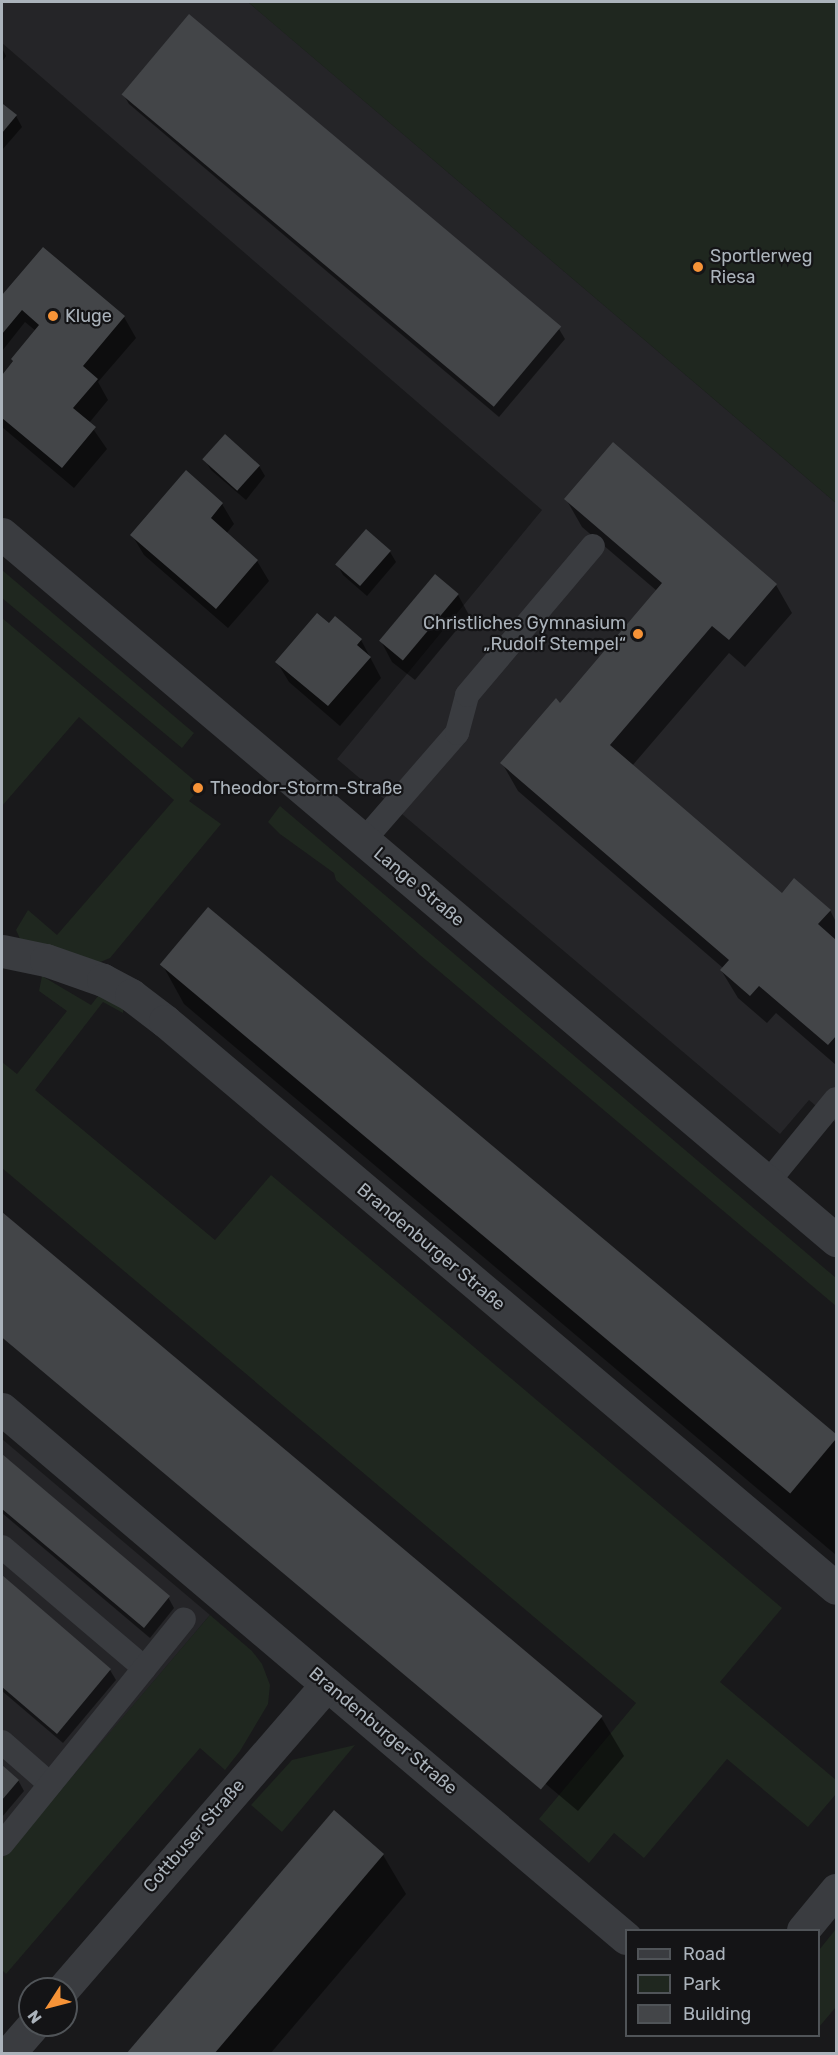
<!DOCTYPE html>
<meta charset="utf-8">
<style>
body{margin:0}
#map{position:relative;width:838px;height:2055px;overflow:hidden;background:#19191b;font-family:Rubik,sans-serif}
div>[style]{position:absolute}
.built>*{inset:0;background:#252528}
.green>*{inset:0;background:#1f271f}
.shadow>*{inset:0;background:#0007}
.building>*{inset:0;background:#434548;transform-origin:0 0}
.service>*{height:24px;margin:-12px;padding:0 12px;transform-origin:12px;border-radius:12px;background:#3a3c40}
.minor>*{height:33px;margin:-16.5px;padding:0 16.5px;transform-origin:16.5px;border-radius:16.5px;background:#3a3c40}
.tertiary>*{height:33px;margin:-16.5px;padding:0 16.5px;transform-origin:16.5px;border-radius:16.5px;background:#3a3c40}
.dots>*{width:16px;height:16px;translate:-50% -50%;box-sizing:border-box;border:3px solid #141416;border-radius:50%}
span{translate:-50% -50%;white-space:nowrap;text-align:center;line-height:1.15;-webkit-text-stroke:4.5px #141416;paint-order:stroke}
.poi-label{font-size:18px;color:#abb3bb}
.left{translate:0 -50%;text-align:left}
.right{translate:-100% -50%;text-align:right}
.street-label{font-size:18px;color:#abb3bb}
.frame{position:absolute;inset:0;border:3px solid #abb3bb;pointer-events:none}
.legend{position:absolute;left:625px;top:1929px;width:195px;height:108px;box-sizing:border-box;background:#141416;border:2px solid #505458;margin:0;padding:8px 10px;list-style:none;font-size:18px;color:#abb3bb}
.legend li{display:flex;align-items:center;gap:12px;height:30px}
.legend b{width:30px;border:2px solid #505458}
.north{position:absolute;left:18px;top:1977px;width:60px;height:60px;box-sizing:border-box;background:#141416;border:2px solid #505458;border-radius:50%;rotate:234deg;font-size:16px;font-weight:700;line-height:24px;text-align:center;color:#abb3bb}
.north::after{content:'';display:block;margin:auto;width:21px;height:27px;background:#f69337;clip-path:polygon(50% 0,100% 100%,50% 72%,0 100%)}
</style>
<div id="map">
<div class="built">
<i style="clip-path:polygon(2px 2px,248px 2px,836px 503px,836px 1123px,809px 1100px,780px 1134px,337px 759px,542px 510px,2px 43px)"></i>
<i style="clip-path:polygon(2px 1439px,210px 1615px,2px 1861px)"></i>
</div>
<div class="green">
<i style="clip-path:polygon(248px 2px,836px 2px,836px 503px,283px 32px)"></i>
<i style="clip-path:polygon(2px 570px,194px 733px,182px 748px,2px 598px)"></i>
<i style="clip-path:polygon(2px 618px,201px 786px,189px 801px,221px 824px,110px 958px,98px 963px,21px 941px,16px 930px,28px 910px,57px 935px,174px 800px,79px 717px,2px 806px)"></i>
<i style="clip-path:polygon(280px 806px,836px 1278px,836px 1306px,420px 955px,336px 880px,334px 873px,280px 834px,268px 822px)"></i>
<i style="clip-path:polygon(42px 976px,91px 1005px,102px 991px,124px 1004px,123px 1013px,103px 1002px,35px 1090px,215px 1240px,271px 1175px,782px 1608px,720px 1682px,836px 1780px,836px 1794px,808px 1827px,727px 1759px,644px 1858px,614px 1833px,589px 1863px,539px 1819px,636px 1703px,2px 1168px,2px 1062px,17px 1074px,67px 1011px,39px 991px)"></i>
<i style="clip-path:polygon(210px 1615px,252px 1651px,262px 1664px,270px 1685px,268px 1704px,240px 1751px,225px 1770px,200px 1748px,6px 1974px,2px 1970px,2px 1859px)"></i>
<i style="clip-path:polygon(355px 1745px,282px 1832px,251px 1805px,292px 1760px)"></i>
<i style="clip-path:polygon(836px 1929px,836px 2007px,819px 2027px,819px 1950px)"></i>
</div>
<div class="shadow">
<i style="clip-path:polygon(2px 48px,6px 56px,2px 62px)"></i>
<i style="clip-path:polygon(123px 94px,559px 329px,565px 339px,499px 417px,129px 104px)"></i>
<i style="clip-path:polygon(3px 106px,16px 116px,22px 127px,2px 150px)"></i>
<i style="clip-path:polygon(43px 249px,124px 317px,136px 338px,98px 382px,108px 400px,89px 423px,107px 449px,74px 488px,2px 427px,2px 375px,36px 331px,25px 322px,2px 351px,2px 298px)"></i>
<i style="clip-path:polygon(225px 437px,259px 466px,265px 476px,246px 500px,211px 470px,205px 460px)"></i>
<i style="clip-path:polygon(566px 499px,776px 585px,792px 613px,745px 667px,729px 653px,632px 766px,782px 895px,830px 910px,836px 922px,836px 1065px,776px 1013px,767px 1023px,738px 998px,721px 970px,723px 968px,518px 791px,502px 763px,560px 705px,657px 591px,582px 527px)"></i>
<i style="clip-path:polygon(222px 504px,234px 524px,226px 534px,257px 561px,269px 581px,228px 628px,144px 555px,132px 535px)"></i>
<i style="clip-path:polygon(367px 531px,390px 552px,396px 562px,367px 596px,343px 575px,337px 564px)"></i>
<i style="clip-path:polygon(458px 595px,469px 615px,415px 680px,392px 662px,381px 641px)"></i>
<i style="clip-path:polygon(329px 625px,361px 640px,381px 678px,340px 726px,289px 682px,277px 662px)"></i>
<i style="clip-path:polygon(208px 909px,836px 1441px,836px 1555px,184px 1004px,162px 964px)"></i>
<i style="clip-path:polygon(2px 1214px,601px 1717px,624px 1756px,578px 1811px,2px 1327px)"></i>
<i style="clip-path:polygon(2px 1456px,168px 1597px,174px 1608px,150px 1638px,2px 1513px)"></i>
<i style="clip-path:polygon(2px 1577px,110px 1670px,116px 1680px,63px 1743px,2px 1691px)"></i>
<i style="clip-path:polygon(2px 1767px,18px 1780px,24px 1791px,2px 1817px)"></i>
<i style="clip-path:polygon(383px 1855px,406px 1894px,270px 2054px,129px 2054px)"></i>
</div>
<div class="building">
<i style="left:189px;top:14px;width:486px;height:105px;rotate:40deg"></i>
<i style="clip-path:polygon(3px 104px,17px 115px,2px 133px,2px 105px)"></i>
<i style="clip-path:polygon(43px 247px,125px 316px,83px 366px,98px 379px,73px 408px,96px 427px,62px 468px,2px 418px,2px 375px,13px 361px,11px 359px,39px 325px,22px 310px,2px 334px,2px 295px)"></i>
<i style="left:225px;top:434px;width:47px;height:34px;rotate:42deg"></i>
<i style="clip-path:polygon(613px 442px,777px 584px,729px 640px,712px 626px,610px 745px,782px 893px,794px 878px,831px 910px,818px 924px,836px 940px,836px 1036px,828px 1045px,759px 986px,750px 996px,720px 970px,729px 960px,500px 763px,556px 698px,560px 703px,662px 583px,564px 499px)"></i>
<i style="clip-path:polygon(186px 470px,223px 503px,211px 518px,258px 560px,216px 609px,130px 535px)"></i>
<i style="left:366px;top:529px;width:33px;height:47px;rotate:41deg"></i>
<i style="left:435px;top:574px;width:31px;height:87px;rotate:40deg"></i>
<i style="clip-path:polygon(317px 613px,329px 623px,335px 616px,362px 639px,357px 645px,371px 657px,328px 706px,275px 662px)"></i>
<i style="left:208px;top:907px;width:823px;height:75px;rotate:40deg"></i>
<i style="left:2px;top:1212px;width:784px;height:96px;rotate:40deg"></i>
<i style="clip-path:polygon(2px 1454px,170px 1596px,144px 1628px,2px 1509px)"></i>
<i style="clip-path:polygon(2px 1575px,111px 1669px,57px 1734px,2px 1687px)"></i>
<i style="clip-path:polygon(2px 1765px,19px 1780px,2px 1800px)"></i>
<i style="clip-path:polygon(334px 1810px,384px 1854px,214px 2054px,126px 2054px)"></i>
</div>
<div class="service">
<i style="left:364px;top:840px;width:142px;rotate:-49deg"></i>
<i style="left:457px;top:733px;width:39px;rotate:-75deg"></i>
<i style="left:467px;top:695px;width:195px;rotate:-49.8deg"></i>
<i style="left:768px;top:1182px;width:107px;rotate:-50.7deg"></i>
<i style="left:2px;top:1547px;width:187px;rotate:40.4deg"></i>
<i style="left:2px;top:1742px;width:64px;rotate:41.2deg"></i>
<i style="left:2px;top:1844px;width:289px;rotate:-51deg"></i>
</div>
<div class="minor">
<i style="left:2px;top:951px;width:45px;rotate:11.6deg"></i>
<i style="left:46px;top:960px;width:60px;rotate:19.3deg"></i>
<i style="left:103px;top:980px;width:32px;rotate:28deg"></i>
<i style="left:131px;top:995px;width:43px;rotate:37.4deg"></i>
<i style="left:165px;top:1021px;width:878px;rotate:40.2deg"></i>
<i style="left:2px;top:1409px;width:818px;rotate:40.29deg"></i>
<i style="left:803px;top:1930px;width:52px;rotate:-50.5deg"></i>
<i style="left:63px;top:1989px;width:403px;rotate:-49.1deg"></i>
<i style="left:8px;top:2054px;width:38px;rotate:-49deg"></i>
</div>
<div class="tertiary">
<i style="left:2px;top:534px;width:1093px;rotate:40.25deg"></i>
</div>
<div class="dots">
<i style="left:698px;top:267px;background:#f69337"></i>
<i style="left:53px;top:316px;background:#f69337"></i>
<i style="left:638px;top:634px;background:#f69337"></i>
<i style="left:198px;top:788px;background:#f69337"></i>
</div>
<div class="poi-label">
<span class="left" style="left:710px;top:267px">Sportlerweg<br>Riesa</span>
<span class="left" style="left:65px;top:316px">Kluge</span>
<span class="right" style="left:626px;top:634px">Christliches Gymnasium<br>„Rudolf Stempel“</span>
<span class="left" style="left:210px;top:788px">Theodor-Storm-Straße</span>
</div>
<div class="street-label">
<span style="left:419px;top:887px;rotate:40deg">Lange Straße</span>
<span style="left:431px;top:1247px;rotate:40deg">Brandenburger Straße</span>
<span style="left:383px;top:1731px;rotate:40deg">Brandenburger Straße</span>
<span style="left:194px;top:1836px;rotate:-49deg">Cottbuser Straße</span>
</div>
<div class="frame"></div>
<ul class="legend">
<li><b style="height:8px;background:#3a3c40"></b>Road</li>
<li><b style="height:16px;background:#1f271f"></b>Park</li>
<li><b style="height:16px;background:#434548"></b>Building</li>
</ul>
<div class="north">N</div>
</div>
